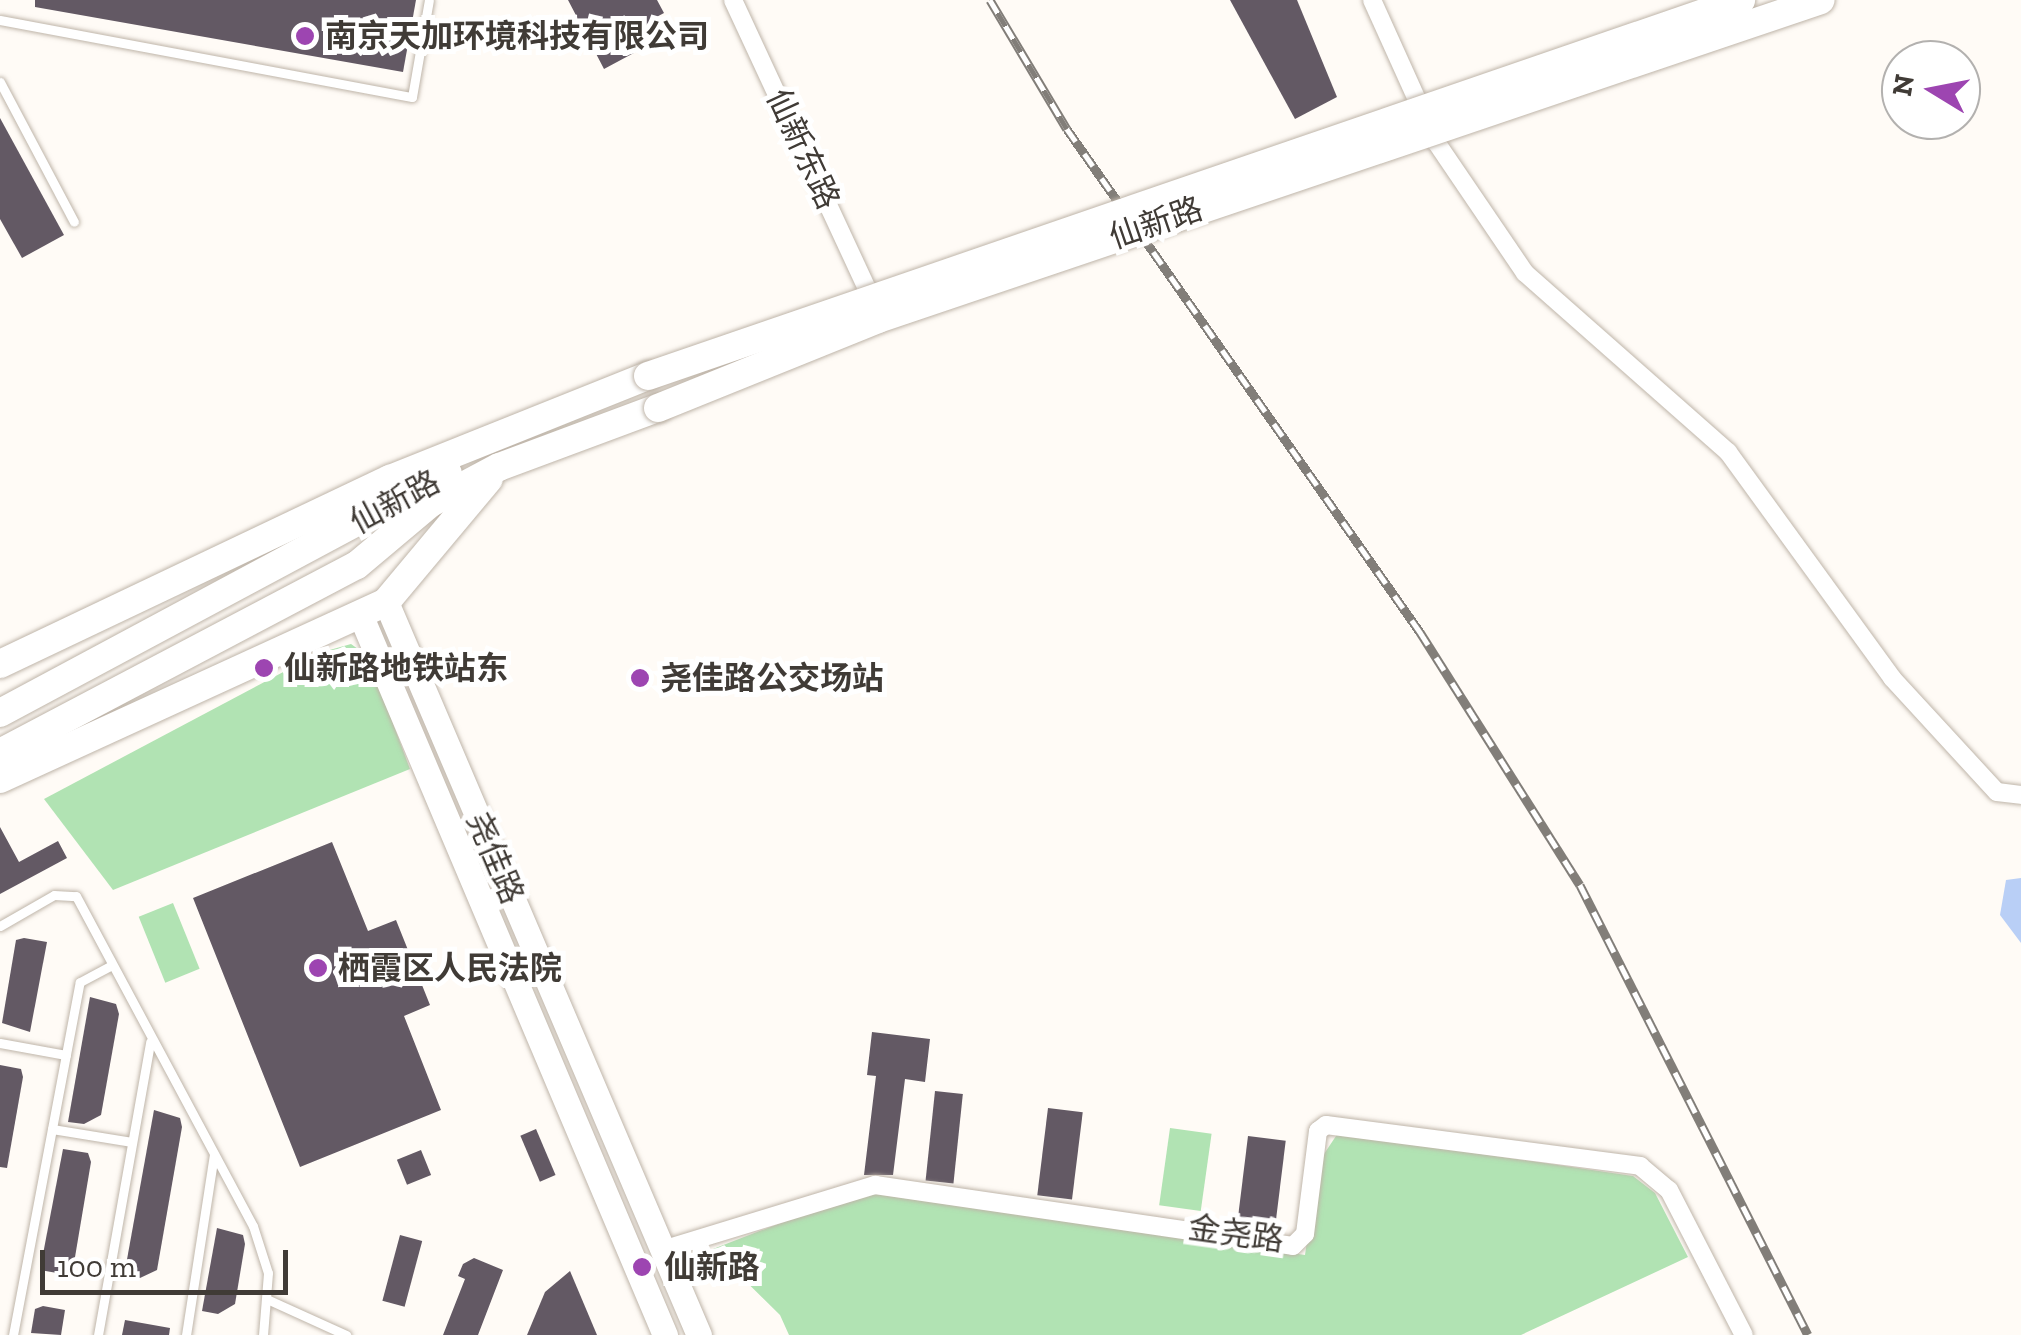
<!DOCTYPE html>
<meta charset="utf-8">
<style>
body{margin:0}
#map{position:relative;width:2021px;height:1335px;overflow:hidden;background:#fffbf6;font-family:"Zilla Slab","Noto Sans SC",serif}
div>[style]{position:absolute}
.green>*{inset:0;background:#b1e3b3;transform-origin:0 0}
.water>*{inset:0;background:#b9cff6}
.building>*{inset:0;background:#635964;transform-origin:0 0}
.roads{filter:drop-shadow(0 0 2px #bfb5a9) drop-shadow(0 0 2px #bfb5a9)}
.service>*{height:9px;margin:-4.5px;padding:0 4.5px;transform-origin:4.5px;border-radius:4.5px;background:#fff}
.minor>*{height:18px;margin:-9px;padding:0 9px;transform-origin:9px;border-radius:9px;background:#fff}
.secondary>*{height:25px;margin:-12.5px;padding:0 12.5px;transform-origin:12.5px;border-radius:12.5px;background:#fff}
.primary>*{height:28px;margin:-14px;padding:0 14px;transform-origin:14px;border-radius:14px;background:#fff}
.rail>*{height:9px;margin-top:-4.5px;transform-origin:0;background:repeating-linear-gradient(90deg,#fff 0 15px,#827e79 0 30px);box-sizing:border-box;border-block:2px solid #827e79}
.bridges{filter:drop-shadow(0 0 2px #bfb5a9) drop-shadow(0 0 2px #bfb5a9)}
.primary-bridge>*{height:28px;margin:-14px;padding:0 14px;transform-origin:14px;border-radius:14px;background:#fff}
.dots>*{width:28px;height:28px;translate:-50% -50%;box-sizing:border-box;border:5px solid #fff;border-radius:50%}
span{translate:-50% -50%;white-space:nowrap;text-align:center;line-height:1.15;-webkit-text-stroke:10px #fff;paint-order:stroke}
.poi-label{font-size:32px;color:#403b36;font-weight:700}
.left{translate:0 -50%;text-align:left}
.street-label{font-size:32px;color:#403b36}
.north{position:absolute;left:1881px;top:40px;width:100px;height:100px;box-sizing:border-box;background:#fff;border:2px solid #b3b1af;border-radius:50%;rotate:280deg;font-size:28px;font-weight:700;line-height:40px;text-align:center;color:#403b36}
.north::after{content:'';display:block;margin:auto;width:35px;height:45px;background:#9d45b1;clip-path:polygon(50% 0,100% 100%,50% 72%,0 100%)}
.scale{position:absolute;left:40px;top:1250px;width:248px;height:45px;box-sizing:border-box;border:5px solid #403b36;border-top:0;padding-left:12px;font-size:30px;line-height:35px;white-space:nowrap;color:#403b36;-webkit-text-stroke:8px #fff;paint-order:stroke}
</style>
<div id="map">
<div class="green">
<i style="clip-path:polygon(351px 644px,368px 656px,410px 769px,113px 890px,44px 799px,319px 653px)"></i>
<i style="left:173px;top:903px;width:71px;height:37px;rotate:68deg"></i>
<i style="left:1170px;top:1128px;width:42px;height:78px;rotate:8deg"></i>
<i style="clip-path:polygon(1338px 1133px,1633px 1176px,1655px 1193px,1688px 1257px,1521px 1335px,789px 1335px,780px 1315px,713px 1249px,861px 1192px,1305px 1255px,1318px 1163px)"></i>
</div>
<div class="water">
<i style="clip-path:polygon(2021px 878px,2021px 943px,2000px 915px,2006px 880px)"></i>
</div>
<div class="building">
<i style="clip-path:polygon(35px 0,416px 0,403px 72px,35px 7px)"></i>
<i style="clip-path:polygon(568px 0,657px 0,664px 13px,649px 21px,658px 40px,604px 69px)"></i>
<i style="clip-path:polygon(1230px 0,1297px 0,1337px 97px,1295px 119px)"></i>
<i style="clip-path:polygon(0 118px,64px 235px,22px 258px,0 219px)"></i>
<i style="clip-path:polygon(0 827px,19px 862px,58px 841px,67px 858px,0 894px)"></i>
<i style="clip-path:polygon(332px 842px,368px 931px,396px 920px,430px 1005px,404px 1016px,441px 1110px,300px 1167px,193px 898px)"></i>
<i style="clip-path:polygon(24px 938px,47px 942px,30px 1032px,2px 1023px,16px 940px)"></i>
<i style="clip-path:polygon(90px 997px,116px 1004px,119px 1014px,101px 1115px,84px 1124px,68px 1122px)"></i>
<i style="clip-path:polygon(872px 1032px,930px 1039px,925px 1082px,905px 1079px,893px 1175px,864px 1175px,876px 1076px,867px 1075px)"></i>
<i style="clip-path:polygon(0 1065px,21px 1069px,23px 1077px,7px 1168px,0 1167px)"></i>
<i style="left:935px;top:1091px;width:28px;height:90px;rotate:6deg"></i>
<i style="left:1048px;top:1108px;width:35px;height:88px;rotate:7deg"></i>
<i style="clip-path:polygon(154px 1110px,180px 1118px,182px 1127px,157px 1270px,140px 1278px,124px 1276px)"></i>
<i style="left:536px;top:1129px;width:50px;height:17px;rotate:67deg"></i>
<i style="left:1248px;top:1136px;width:38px;height:90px;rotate:7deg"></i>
<i style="clip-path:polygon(63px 1149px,88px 1153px,91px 1162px,74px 1263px,57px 1273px,40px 1270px)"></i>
<i style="left:421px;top:1150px;width:27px;height:26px;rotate:68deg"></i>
<i style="clip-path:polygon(217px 1228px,243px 1235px,245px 1244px,235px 1304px,218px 1314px,202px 1311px)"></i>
<i style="left:400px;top:1235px;width:23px;height:68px;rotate:15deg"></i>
<i style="clip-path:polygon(474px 1258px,503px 1270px,478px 1335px,443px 1335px,465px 1279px,458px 1276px,463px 1264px)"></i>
<i style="clip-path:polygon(570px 1271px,597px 1335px,527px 1335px,545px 1292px)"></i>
<i style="clip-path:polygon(43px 1306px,65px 1310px,61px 1335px,31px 1333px,35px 1309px)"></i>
<i style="clip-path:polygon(125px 1320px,170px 1328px,169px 1335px,122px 1335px)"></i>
</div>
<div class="roads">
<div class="service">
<i style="left:0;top:20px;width:419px;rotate:10.6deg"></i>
<i style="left:412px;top:97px;width:98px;rotate:-80.1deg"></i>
<i style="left:0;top:82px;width:158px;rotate:62.1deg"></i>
<i style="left:0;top:926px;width:62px;rotate:-29.9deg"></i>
<i style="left:54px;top:895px;width:22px;rotate:3deg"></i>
<i style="left:76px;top:896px;width:374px;rotate:61.8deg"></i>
<i style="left:253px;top:1226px;width:49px;rotate:72.3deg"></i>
<i style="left:268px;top:1273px;width:62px;rotate:94.6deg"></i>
<i style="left:0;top:1043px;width:67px;rotate:10.3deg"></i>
<i style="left:52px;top:1129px;width:81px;rotate:9.2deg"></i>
<i style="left:269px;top:1300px;width:85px;rotate:24.4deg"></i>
<i style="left:13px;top:1335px;width:359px;rotate:-79.3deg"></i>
<i style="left:80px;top:982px;width:36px;rotate:-28deg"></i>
<i style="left:98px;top:1335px;width:298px;rotate:-79.9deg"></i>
<i style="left:186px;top:1335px;width:182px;rotate:-81.2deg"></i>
</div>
<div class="minor">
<i style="left:733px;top:0;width:330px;rotate:65.1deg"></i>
<i style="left:1372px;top:0;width:156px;rotate:65.7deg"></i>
<i style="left:1436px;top:142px;width:158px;rotate:55.8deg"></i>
<i style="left:1525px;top:273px;width:271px;rotate:41.4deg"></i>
<i style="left:1728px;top:452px;width:279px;rotate:54deg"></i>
<i style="left:1892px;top:678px;width:155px;rotate:47.4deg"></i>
<i style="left:1997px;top:792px;width:24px;rotate:7deg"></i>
<i style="left:662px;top:1250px;width:223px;rotate:-17deg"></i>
<i style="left:875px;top:1185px;width:422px;rotate:8.3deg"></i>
<i style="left:1293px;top:1246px;width:17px;rotate:-45deg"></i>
<i style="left:1305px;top:1234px;width:104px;rotate:-82.8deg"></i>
<i style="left:1318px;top:1131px;width:10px;rotate:-37deg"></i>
<i style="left:1326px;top:1125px;width:317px;rotate:7.4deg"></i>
<i style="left:1640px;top:1166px;width:38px;rotate:40deg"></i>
<i style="left:1669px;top:1190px;width:163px;rotate:62.7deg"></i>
</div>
<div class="secondary">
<i style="left:386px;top:602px;width:797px;rotate:66.88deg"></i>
<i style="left:360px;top:614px;width:783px;rotate:67.07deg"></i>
</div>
<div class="primary">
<i style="left:0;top:664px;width:432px;rotate:-25.4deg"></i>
<i style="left:390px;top:479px;width:278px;rotate:-21.8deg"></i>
<i style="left:0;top:713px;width:508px;rotate:-28.18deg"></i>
<i style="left:0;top:753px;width:403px;rotate:-27.8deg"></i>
<i style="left:357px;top:565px;width:97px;rotate:-40deg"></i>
<i style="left:431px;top:503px;width:77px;rotate:-27.9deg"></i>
<i style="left:499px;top:467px;width:170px;rotate:-20.4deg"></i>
<i style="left:0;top:779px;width:425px;rotate:-24.6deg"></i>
<i style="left:386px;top:602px;width:160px;rotate:-50.1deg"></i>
</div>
</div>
<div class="rail">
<i style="left:990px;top:0;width:150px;rotate:59.2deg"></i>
<i style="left:1067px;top:129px;width:615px;rotate:54.94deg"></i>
<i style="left:1420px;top:632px;width:299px;rotate:57.7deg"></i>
<i style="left:1580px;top:885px;width:504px;rotate:63.13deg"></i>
</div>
<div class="bridges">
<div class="primary-bridge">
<i style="left:648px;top:376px;width:1156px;rotate:-18.98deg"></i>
<i style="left:658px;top:408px;width:237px;rotate:-22deg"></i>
<i style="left:878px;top:319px;width:995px;rotate:-18.69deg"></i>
</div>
</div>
<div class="dots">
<i style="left:305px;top:36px;background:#9d45b1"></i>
<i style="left:264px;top:668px;background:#9d45b1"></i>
<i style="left:640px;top:678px;background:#9d45b1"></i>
<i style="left:318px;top:968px;background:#9d45b1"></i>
<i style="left:642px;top:1267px;background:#9d45b1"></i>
</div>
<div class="poi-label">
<span class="left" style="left:325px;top:36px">南京天加环境科技有限公司</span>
<span class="left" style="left:284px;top:668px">仙新路地铁站东</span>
<span class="left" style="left:660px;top:678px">尧佳路公交场站</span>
<span class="left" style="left:338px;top:968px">栖霞区人民法院</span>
<span class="left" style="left:664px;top:1267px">仙新路</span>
</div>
<div class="street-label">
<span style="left:803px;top:149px;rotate:65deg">仙新东路</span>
<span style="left:1156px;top:223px;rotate:-19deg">仙新路</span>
<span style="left:395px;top:502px;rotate:-28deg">仙新路</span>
<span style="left:495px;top:858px;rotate:67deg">尧佳路</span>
<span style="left:1236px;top:1234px;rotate:8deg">金尧路</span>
</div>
<div class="north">N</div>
<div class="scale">100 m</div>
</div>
